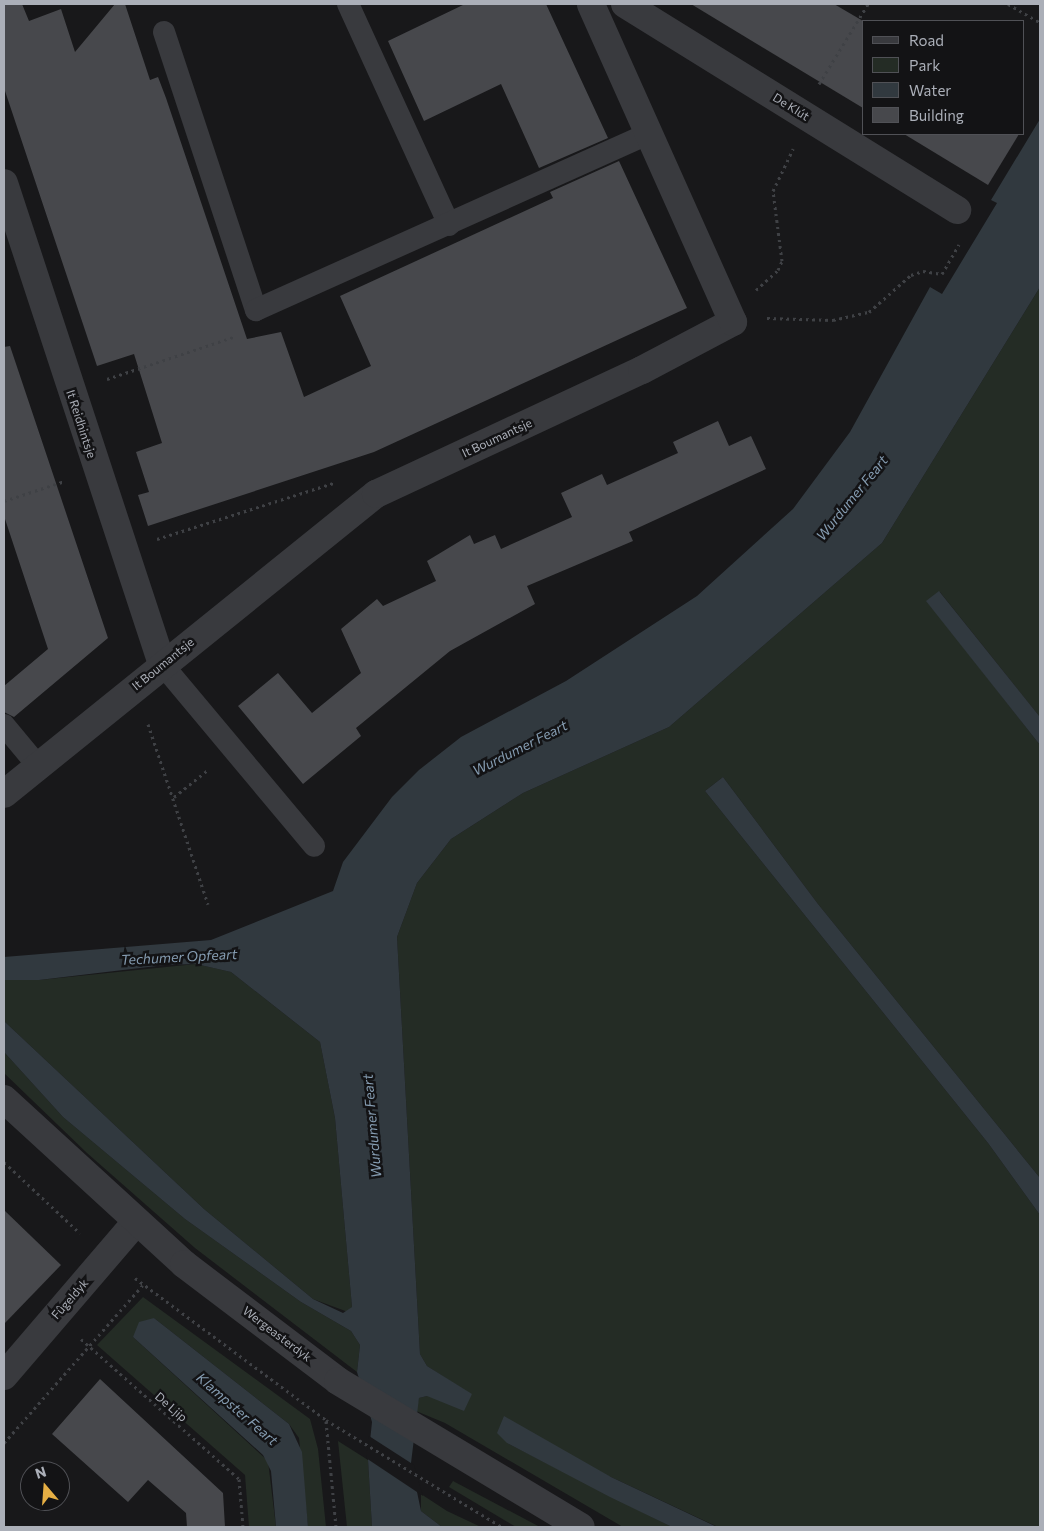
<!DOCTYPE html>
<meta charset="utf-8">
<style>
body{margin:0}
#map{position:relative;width:1044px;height:1531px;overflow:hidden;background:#18181a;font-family:Commissioner,sans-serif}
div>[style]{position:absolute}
.green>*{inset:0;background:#242c25}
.water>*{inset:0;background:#31393f}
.pier>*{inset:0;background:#18181a}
.building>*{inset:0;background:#47484c}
.path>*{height:3px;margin-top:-1.5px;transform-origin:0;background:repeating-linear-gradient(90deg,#3f4145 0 2.5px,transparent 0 6.5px)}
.service>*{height:22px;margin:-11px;padding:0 11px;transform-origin:11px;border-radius:11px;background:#393a3e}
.minor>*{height:28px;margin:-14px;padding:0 14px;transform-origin:14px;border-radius:14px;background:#393a3e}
.tertiary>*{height:28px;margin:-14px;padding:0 14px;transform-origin:14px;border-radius:14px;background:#393a3e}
span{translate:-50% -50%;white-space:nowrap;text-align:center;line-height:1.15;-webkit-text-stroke:5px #131315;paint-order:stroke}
.street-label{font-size:12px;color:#abafb8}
.water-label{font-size:14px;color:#859cb1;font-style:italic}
.frame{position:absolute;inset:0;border:5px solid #abafb8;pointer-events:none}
.legend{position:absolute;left:862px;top:20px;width:162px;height:115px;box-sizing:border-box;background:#131315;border:1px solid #505156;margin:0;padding:6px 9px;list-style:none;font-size:15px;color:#abafb8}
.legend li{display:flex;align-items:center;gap:10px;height:25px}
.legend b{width:25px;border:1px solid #505156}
.north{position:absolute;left:20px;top:1461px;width:50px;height:50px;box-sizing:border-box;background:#131315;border:1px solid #505156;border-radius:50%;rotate:342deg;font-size:14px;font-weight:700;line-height:20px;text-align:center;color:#abafb8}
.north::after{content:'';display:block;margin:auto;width:18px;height:22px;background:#e6af44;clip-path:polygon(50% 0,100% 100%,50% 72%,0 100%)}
</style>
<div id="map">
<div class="green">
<i style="clip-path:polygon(1040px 287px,1040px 717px,940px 592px,927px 601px,1040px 745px,1040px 1178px,818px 904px,723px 777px,705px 791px,988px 1143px,1040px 1215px,1040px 1527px,718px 1527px,611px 1477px,507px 1443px,672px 1527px,623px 1527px,445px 1423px,416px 1411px,419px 1398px,427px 1396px,472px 1395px,427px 1366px,420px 1354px,397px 937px,417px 883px,451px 839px,523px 793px,669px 727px,882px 543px)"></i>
<i style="clip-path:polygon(196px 964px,231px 972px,320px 1042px,335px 1118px,352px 1307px,348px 1312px,313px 1299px,204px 1209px,4px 1021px,4px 980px,39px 980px)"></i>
<i style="clip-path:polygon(4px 1052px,63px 1117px,185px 1219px,301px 1302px,351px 1331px,360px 1345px,357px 1372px,195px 1248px,87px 1153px,4px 1073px)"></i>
<i style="clip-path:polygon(143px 1297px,310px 1419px,318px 1449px,326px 1527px,308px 1527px,299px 1438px,289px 1424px,154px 1318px,133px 1337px,268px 1461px,276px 1527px,249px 1527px,245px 1475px,97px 1345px)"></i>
<i style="clip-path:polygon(338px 1441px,368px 1460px,372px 1527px,347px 1527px)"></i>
<i style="clip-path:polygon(453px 1481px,540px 1527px,516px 1527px,449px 1487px)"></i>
<i style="clip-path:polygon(421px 1494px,447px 1511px,481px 1527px,442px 1527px,421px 1511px)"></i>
</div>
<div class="water">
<i style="clip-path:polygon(1040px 119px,1040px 287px,882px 543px,669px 727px,523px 793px,451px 839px,417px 883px,397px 937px,420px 1354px,427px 1366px,472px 1394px,464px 1411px,427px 1396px,419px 1398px,411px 1463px,421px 1511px,442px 1527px,372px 1527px,368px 1460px,372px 1422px,357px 1372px,360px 1345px,351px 1331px,301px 1302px,185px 1219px,63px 1117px,4px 1052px,4px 1021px,204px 1209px,313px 1299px,343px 1313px,352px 1307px,335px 1118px,320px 1042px,231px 972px,196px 964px,165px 965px,39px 980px,4px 980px,4px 957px,211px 940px,333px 891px,343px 862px,392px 797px,419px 770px,461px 737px,566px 681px,697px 596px,793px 509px,850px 432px,930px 287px,942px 294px,997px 203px,991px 200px)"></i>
<i style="clip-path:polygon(939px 591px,1040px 717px,1040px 745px,926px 601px)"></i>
<i style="clip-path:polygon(723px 777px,818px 904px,1040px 1178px,1040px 1215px,988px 1143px,705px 791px)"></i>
<i style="clip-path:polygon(154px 1318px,289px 1424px,302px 1452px,308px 1527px,276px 1527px,271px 1471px,263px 1455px,133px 1337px,139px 1322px)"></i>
<i style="clip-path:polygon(504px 1416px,611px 1477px,717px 1527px,672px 1527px,610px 1497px,507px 1443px,497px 1433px)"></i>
</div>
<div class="pier">
<i style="clip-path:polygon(369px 1436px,414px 1465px,423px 1496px,366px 1458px)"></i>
</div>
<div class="building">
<i style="clip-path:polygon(4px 4px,22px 4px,29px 21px,61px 9px,75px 52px,115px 4px,125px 4px,150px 80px,158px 77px,166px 98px,247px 339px,281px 332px,304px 397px,371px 366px,340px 296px,553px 198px,550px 192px,619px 161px,687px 308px,374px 452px,148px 526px,138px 495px,149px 492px,136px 452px,162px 443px,134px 354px,97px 366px,4px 88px)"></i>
<i style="clip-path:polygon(465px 4px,546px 4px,608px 138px,539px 168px,501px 84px,424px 121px,388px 41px)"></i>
<i style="clip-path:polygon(691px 4px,834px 4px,863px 21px,863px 108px)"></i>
<i style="clip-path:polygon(904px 134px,1019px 134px,988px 185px)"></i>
<i style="clip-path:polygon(10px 346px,108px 638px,14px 717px,4px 712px,4px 686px,48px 649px,4px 516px,4px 347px)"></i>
<i style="clip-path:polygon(718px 421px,729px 446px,751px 436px,766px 469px,629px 532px,633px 541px,527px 586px,535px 604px,450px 651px,356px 728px,361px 736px,303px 784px,238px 706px,278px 673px,312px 713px,361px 673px,341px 629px,377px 599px,383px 606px,436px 581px,427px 561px,470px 535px,474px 544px,495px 535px,501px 549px,572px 517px,561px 493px,602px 474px,607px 485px,678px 453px,673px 442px)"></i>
<i style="clip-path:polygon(4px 1210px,61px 1265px,4px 1324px)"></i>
<i style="clip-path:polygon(100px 1379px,223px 1493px,225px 1527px,187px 1527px,186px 1513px,148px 1480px,128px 1502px,52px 1434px)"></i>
</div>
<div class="path">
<i style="left:1008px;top:4px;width:36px;rotate:30deg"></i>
<i style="left:819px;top:84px;width:94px;rotate:-58.5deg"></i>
<i style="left:756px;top:290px;width:30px;rotate:-42deg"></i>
<i style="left:778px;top:270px;width:10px;rotate:-66deg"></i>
<i style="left:782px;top:261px;width:71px;rotate:-97.3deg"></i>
<i style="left:773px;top:191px;width:47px;rotate:-64.5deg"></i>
<i style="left:767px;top:318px;width:66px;rotate:1.7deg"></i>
<i style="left:833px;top:320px;width:37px;rotate:-13deg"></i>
<i style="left:869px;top:312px;width:56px;rotate:-41.4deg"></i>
<i style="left:911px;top:275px;width:13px;rotate:-18deg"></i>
<i style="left:923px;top:271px;width:19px;rotate:9deg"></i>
<i style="left:942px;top:274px;width:34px;rotate:-60deg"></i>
<i style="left:107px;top:379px;width:136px;rotate:-18.4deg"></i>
<i style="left:4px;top:501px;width:64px;rotate:-18.2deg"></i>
<i style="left:157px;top:539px;width:186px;rotate:-17.6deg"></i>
<i style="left:148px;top:724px;width:190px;rotate:71.6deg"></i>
<i style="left:174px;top:797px;width:45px;rotate:-38.7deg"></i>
<i style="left:4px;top:1162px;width:104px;rotate:43.1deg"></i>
<i style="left:135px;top:1278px;width:238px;rotate:36.6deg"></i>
<i style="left:326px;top:1420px;width:206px;rotate:31.3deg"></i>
<i style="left:81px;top:1339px;width:211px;rotate:41.5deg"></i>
<i style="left:239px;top:1479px;width:48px;rotate:85.2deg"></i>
<i style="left:326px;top:1421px;width:106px;rotate:84.6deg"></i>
<i style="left:4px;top:1443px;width:210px;rotate:-48.7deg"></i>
</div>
<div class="service">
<i style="left:348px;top:4px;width:243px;rotate:65.4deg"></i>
<i style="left:164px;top:32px;width:293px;rotate:71.7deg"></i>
<i style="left:256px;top:310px;width:430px;rotate:-24.2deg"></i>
<i style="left:162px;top:664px;width:237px;rotate:50.1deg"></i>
<i style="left:4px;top:725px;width:53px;rotate:50.3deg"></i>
</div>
<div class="minor">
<i style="left:625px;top:4px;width:391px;rotate:31.8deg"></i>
<i style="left:4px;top:183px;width:506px;rotate:71.82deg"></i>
<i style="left:4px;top:794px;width:478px;rotate:-38.9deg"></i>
<i style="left:376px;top:494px;width:293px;rotate:-25deg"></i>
<i style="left:642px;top:370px;width:103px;rotate:-27.8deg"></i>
<i style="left:733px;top:322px;width:348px;rotate:-114.1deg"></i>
<i style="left:4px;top:1376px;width:203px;rotate:-49.4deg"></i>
</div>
<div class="tertiary">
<i style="left:4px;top:1099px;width:244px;rotate:42.5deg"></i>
<i style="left:184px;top:1264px;width:193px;rotate:37.2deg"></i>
<i style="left:338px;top:1381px;width:283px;rotate:31deg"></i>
</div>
<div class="street-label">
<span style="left:791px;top:107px;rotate:32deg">De Klút</span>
<span style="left:81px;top:424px;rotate:72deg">It Reidhintsje</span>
<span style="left:497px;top:438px;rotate:-25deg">It Boumantsje</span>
<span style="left:163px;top:664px;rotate:-39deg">It Boumantsje</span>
<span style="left:70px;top:1299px;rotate:-49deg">Fûgeldyk</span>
<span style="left:277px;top:1334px;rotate:37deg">Wergeasterdyk</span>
<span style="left:171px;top:1407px;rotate:41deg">De Ljip</span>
</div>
<div class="water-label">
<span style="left:852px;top:498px;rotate:-51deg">Wurdumer Feart</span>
<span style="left:520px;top:748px;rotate:-27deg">Wurdumer Feart</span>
<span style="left:179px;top:957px;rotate:-3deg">Techumer Opfeart</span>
<span style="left:372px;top:1126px;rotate:-95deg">Wurdumer Feart</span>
<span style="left:237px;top:1409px;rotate:41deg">Klampster Feart</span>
</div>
<div class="frame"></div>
<ul class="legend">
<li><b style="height:6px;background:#393a3e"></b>Road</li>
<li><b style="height:14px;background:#242c25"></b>Park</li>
<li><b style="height:14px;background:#31393f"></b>Water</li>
<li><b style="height:14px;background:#47484c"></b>Building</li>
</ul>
<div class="north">N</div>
</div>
